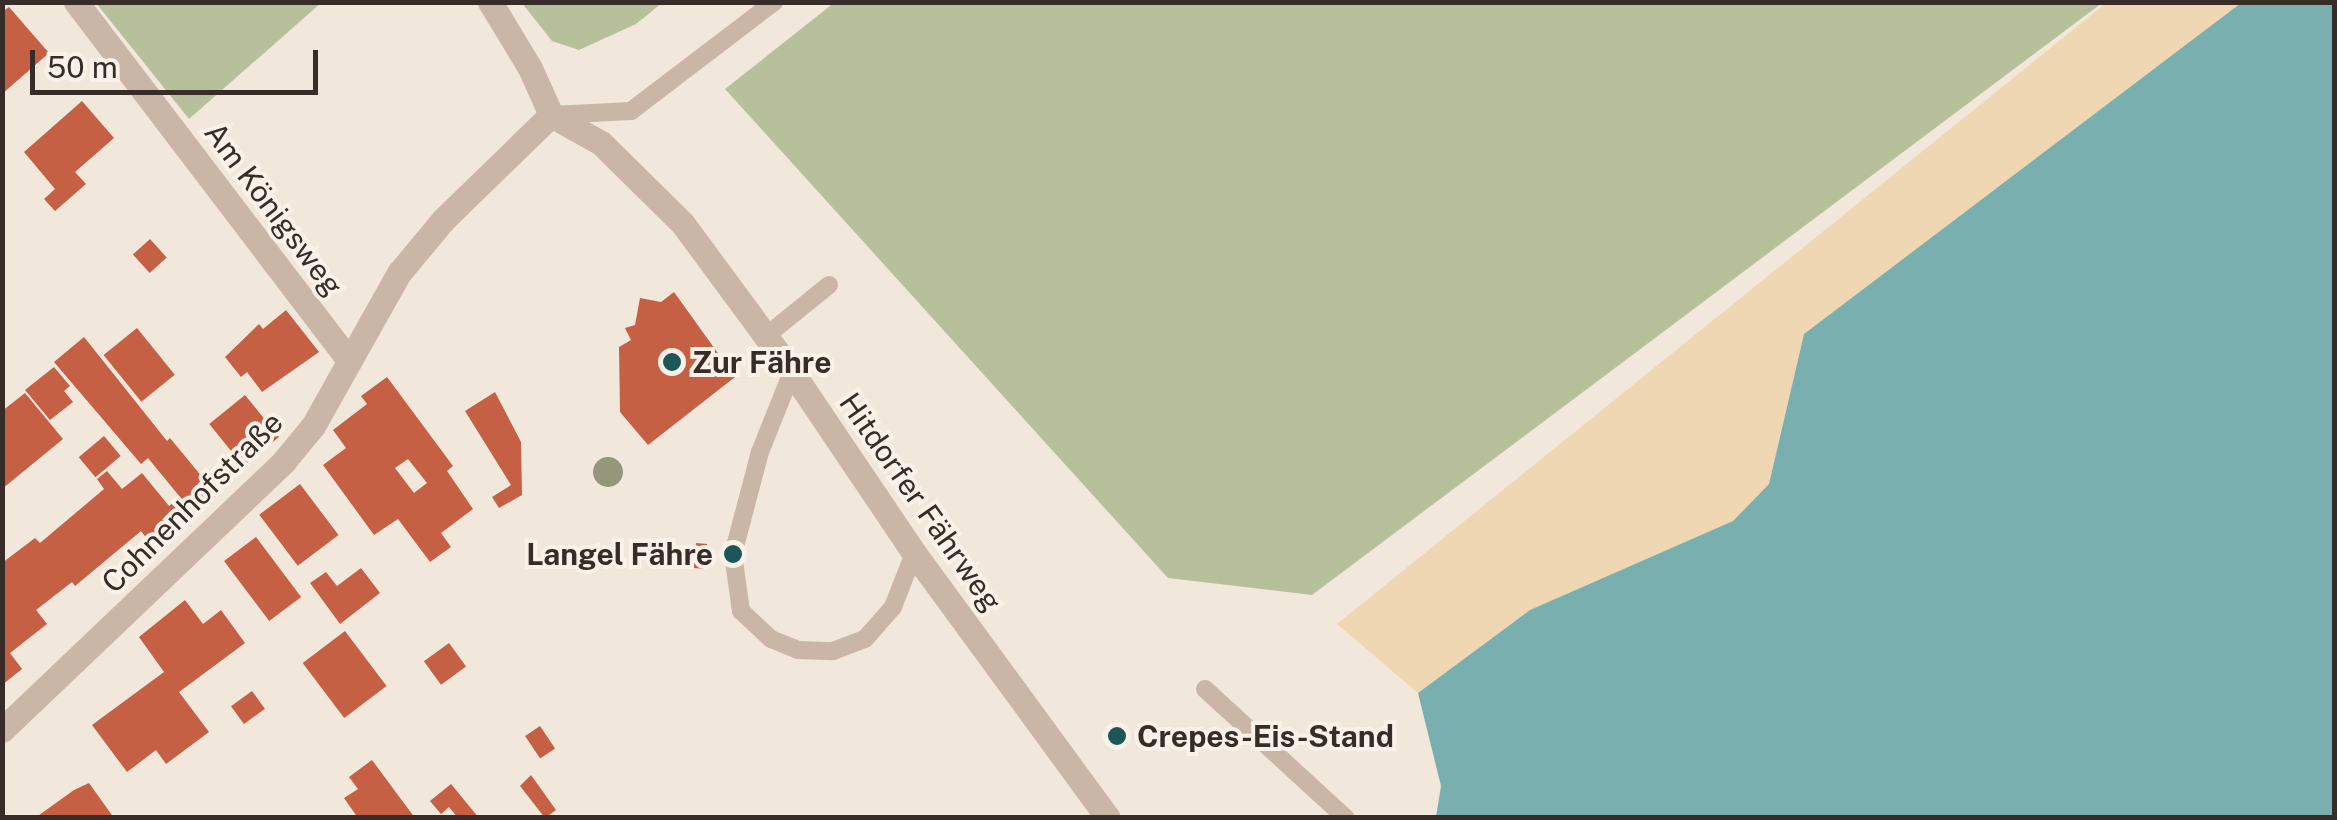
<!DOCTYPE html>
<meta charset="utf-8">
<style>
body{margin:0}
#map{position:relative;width:2337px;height:820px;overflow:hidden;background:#f2e7db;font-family:"Public Sans",sans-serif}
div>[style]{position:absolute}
.green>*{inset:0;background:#b6c19b}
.sand>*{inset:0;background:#eed7b2}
.water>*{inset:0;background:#7aafaf}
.building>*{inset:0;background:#c66045;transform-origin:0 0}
.service>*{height:18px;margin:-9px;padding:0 9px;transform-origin:9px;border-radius:9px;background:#cab6a7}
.minor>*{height:25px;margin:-12.5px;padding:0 12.5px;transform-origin:12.5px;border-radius:12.5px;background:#cab6a7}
.tertiary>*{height:25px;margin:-12.5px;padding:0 12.5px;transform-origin:12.5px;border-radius:12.5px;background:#cab6a7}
.trees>*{width:30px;height:30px;margin:-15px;border-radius:50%;background:#94977a}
.dots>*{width:28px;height:28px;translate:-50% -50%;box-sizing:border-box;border:5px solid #faf1e8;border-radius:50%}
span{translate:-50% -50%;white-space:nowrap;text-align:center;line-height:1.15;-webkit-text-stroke:8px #faf1e8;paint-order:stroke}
.street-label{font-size:30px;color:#372c28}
.poi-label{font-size:30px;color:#372c28;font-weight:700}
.left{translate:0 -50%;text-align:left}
.right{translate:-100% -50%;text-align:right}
.frame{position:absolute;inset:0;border:5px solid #372c28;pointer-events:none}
.scale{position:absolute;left:30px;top:50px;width:288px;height:45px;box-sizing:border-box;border:5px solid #372c28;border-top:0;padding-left:12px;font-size:30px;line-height:35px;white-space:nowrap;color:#372c28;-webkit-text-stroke:8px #faf1e8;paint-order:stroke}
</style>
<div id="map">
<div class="green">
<i style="clip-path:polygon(835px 2px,2102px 2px,2102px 3px,1312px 595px,1168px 578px,725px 89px)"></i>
<i style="clip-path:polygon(96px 3px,321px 3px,189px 119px)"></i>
<i style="clip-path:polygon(522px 3px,662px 3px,636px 24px,579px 50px,552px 41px)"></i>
</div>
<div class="sand">
<i style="clip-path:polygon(2106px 3px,2241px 3px,1804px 334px,1769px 484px,1733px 521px,1530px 610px,1418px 693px,1337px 624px)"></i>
</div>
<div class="water">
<i style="clip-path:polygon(2241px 3px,2334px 3px,2334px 817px,1436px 817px,1441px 786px,1418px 693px,1530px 610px,1733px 521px,1769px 484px,1804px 334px)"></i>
</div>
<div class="building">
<i style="clip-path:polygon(9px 7px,49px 53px,2px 94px,2px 12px)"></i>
<i style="clip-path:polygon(82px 101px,114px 138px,75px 172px,86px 184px,55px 211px,44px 199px,55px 189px,24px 152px)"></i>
<i style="left:150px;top:239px;width:25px;height:23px;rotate:48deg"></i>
<i style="clip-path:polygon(674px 292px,735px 377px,648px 445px,620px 412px,619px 347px,631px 340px,625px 328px,635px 325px,640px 298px,661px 302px)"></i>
<i style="clip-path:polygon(286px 310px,319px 352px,262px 392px,247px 372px,241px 377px,225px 357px,259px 324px,263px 329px)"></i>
<i style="left:137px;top:328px;width:60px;height:43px;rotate:51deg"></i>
<i style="clip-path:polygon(84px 337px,167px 441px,170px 438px,217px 495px,154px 548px,141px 531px,75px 586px,72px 582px,36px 610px,47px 624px,10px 653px,22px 669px,2px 685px,2px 563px,35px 538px,40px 543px,104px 489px,97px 479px,107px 471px,122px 489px,142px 473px,169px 506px,180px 497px,148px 458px,141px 464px,54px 362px)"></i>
<i style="clip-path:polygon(54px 367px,70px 386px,64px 391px,73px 402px,50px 420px,25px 390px)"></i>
<i style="clip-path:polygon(evenodd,387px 377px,453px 466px,447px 471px,473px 509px,441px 533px,451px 547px,430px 562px,398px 519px,374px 535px,323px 465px,346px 448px,333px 430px,367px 404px,361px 396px,387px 377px,408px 459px,427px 483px,414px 493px,395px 468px,408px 459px)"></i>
<i style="clip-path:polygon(495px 392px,521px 442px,522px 495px,499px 508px,492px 497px,511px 485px,465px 411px)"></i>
<i style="clip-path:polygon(25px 393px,63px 439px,2px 489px,2px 411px)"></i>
<i style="left:245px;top:395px;width:54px;height:46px;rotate:51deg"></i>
<i style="left:104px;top:436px;width:26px;height:33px;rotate:50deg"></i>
<i style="left:300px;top:484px;width:64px;height:51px;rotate:53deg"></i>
<i style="left:256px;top:537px;width:75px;height:40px;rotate:53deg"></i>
<i style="left:696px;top:543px;width:11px;height:25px;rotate:5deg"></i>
<i style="clip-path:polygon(361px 568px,380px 593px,340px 624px,310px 583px,326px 572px,337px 586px)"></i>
<i style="clip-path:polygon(185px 600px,203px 624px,221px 610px,245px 643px,179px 692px,209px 732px,166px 764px,156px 750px,127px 772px,92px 725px,164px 672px,139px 637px)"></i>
<i style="left:345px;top:631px;width:69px;height:53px;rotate:53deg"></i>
<i style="left:449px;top:643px;width:29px;height:31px;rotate:54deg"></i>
<i style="left:252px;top:691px;width:22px;height:26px;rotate:54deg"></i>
<i style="left:540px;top:726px;width:27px;height:18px;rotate:56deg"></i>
<i style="clip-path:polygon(372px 760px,415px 818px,358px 818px,344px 798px,358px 789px,349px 777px)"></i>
<i style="clip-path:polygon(531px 775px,556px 810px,545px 818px,520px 786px)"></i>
<i style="clip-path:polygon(89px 783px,114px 818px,35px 818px,74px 790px)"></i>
<i style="clip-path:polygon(451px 784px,479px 818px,458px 818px,449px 807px,441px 814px,430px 801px)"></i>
</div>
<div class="service">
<i style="left:551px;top:115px;width:80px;rotate:-2.9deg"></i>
<i style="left:631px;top:111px;width:180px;rotate:-37.3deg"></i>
<i style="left:766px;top:336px;width:81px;rotate:-39deg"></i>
<i style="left:792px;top:372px;width:86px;rotate:111.8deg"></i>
<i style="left:760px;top:452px;width:106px;rotate:104.8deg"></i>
<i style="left:733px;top:554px;width:58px;rotate:82deg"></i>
<i style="left:741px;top:611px;width:41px;rotate:43deg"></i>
<i style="left:771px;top:639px;width:29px;rotate:22deg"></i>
<i style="left:798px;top:650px;width:35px;rotate:2deg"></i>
<i style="left:833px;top:651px;width:34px;rotate:-21deg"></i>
<i style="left:865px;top:639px;width:43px;rotate:-48.8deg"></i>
<i style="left:893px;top:607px;width:58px;rotate:-68.7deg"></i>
<i style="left:1205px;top:689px;width:191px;rotate:42.5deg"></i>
</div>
<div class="minor">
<i style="left:76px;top:2px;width:449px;rotate:52.7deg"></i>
<i style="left:2px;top:730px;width:390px;rotate:-43.6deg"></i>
<i style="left:284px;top:461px;width:45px;rotate:-50.4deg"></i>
<i style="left:313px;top:426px;width:176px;rotate:-60.7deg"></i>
<i style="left:399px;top:273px;width:69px;rotate:-50.3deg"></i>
<i style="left:443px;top:220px;width:151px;rotate:-44.2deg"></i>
</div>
<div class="tertiary">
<i style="left:490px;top:2px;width:77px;rotate:58.8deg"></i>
<i style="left:530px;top:68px;width:51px;rotate:65.9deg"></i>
<i style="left:551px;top:115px;width:57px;rotate:29.2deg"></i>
<i style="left:601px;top:143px;width:115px;rotate:44.6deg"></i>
<i style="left:683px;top:224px;width:184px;rotate:53.6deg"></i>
<i style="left:792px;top:372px;width:218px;rotate:56deg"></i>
<i style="left:914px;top:553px;width:328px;rotate:53.8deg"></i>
</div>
<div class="trees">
<i style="left:608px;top:472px"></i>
</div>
<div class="dots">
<i style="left:672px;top:362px;background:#1d5658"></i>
<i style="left:733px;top:554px;background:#1d5658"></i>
<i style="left:1117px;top:736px;background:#1d5658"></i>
</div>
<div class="street-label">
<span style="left:274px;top:209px;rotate:53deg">Am Königsweg</span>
<span style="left:192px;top:502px;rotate:-45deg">Cohnenhofstraße</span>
<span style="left:921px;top:502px;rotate:55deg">Hitdorfer Fährweg</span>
</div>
<div class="poi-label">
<span class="left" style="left:692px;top:362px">Zur Fähre</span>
<span class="right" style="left:713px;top:554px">Langel Fähre</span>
<span class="left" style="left:1137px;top:736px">Crepes-Eis-Stand</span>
</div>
<div class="frame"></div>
<div class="scale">50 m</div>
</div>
